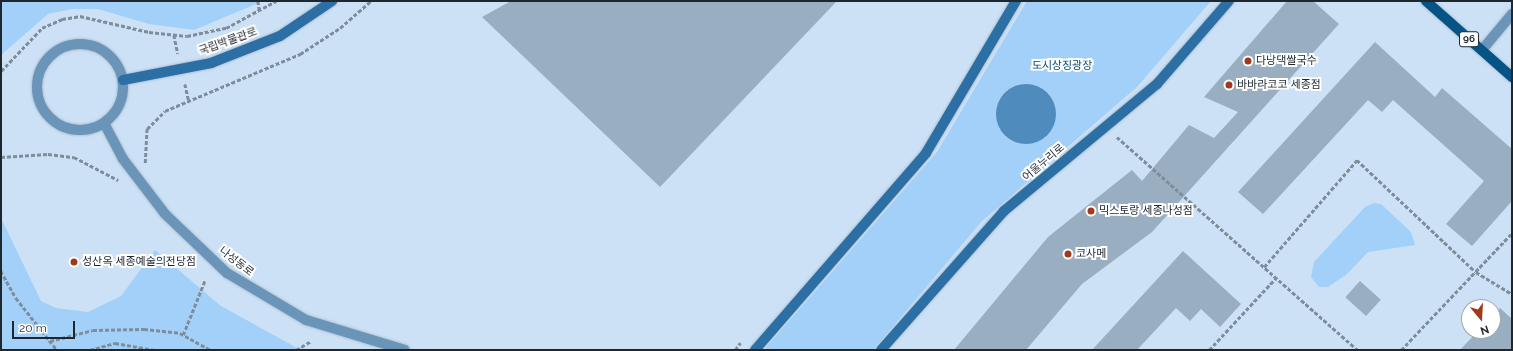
<!DOCTYPE html>
<meta charset="utf-8">
<style>
body{margin:0}
#map{position:relative;width:1513px;height:351px;overflow:hidden;background:#cce1f5;font-family:Raleway,"Noto Sans KR",sans-serif}
div>[style]{position:absolute}
.green>*{inset:0;background:#a2d0f9}
.water>*{inset:0;background:#508bbd}
.round{border-radius:50%}
.building>*{inset:0;background:#99aec0;transform-origin:0 0}
.path>*{height:2.5px;margin-top:-1.25px;transform-origin:0;background:repeating-linear-gradient(90deg,#7e8d9b 0 4px,transparent 0 6px)}
.roads{filter:drop-shadow(0 0 1px #adbfd1) drop-shadow(0 0 1px #adbfd1)}
.street>*{height:10px;margin:-5px;padding:0 5px;transform-origin:5px;border-radius:5px;background:#6b94b9}
.street>.ring{margin:-5px;padding:0;box-sizing:content-box;background:none;border:10px solid #6b94b9;border-radius:50%}
.secondary>*{height:10px;margin:-5px;padding:0 5px;transform-origin:5px;border-radius:5px;background:#2c6fa4}
.primary>*{height:10px;margin:-5px;padding:0 5px;transform-origin:5px;border-radius:5px;background:#065386}
.dots>*{width:11px;height:11px;translate:-50% -50%;box-sizing:border-box;border:2px solid #fff;border-radius:50%}
span{translate:-50% -50%;white-space:nowrap;text-align:center;line-height:1.15;-webkit-text-stroke:4px #fff;paint-order:stroke}
.shield-label span{padding:1px 3px;background:#fff;border:1px solid;border-radius:3px;-webkit-text-stroke-width:0}
.shield-label{font-size:10px;color:#1e262e;font-weight:700}
.street-label{font-size:11px;color:#1e262e}
.poi-label{font-size:11px;color:#1e262e}
.left{translate:0 -50%;text-align:left}
.park-label{font-size:11px;color:#004978}
.frame{position:absolute;inset:0;border:2px solid #1e262e;pointer-events:none}
.north{position:absolute;left:1461px;top:299px;width:40px;height:40px;box-sizing:border-box;background:#fff;border:1px solid #a5a8ab;border-radius:50%;rotate:162deg;font-size:11px;font-weight:700;line-height:16px;text-align:center;color:#1e262e}
.north::after{content:'';display:block;margin:auto;width:14px;height:18px;background:#a1391d;clip-path:polygon(50% 0,100% 100%,50% 72%,0 100%)}
.scale{position:absolute;left:12px;top:321px;width:63px;height:18px;box-sizing:border-box;border:2px solid #1e262e;border-top:0;padding-left:5px;font-size:12px;line-height:14px;white-space:nowrap;color:#1e262e;-webkit-text-stroke:3px #fff;paint-order:stroke}
</style>
<div id="map">
<div class="green">
<i style="clip-path:polygon(1px 1px,263px 1px,194px 30px,149px 24px,98px 9px,72px 9px,48px 14px,1px 55px)"></i>
<i style="clip-path:polygon(1027px 1px,1211px 1px,1137px 87px,982px 221px,873px 350px,764px 350px,937px 152px)"></i>
<i style="clip-path:polygon(1374px 203px,1381px 204px,1411px 232px,1415px 245px,1368px 252px,1347px 274px,1328px 287px,1319px 287px,1311px 277px,1314px 262px,1365px 207px)"></i>
<i style="clip-path:polygon(1px 218px,41px 301px,56px 308px,88px 312px,121px 296px,155px 250px,221px 306px,301px 350px,1px 350px)"></i>
</div>
<div class="water">
<i class="round" style="left:996px;top:84px;width:60px;height:60px"></i>
</div>
<div class="building">
<i style="clip-path:polygon(511px 1px,837px 1px,660px 187px,482px 17px)"></i>
<i style="clip-path:polygon(1287px 1px,1313px 1px,1339px 24px,1152px 232px,1082px 284px,1026px 350px,954px 350px,1048px 237px,1132px 170px,1142px 181px,1189px 125px,1214px 138px,1238px 112px,1204px 97px)"></i>
<i style="clip-path:polygon(1375px 42px,1435px 97px,1442px 88px,1512px 149px,1512px 201px,1472px 246px,1446px 224px,1484px 181px,1393px 100px,1382px 112px,1368px 100px,1263px 214px,1238px 192px)"></i>
<i style="clip-path:polygon(1183px 251px,1241px 304px,1220px 327px,1201px 309px,1190px 321px,1176px 308px,1137px 350px,1092px 350px)"></i>
<i style="left:1360px;top:281px;width:28px;height:22px;rotate:42deg"></i>
<i style="clip-path:polygon(1500px 308px,1512px 319px,1512px 350px,1460px 350px,1478px 331px,1493px 331px,1493px 315px)"></i>
</div>
<div class="path">
<i style="left:258px;top:1px;width:11px;rotate:80deg"></i>
<i style="left:174px;top:35px;width:19px;rotate:78deg"></i>
<i style="left:1px;top:71px;width:59px;rotate:-46.4deg"></i>
<i style="left:42px;top:28px;width:22px;rotate:-24deg"></i>
<i style="left:62px;top:19px;width:18px;rotate:-9deg"></i>
<i style="left:80px;top:16px;width:71px;rotate:13.1deg"></i>
<i style="left:149px;top:32px;width:38px;rotate:6deg"></i>
<i style="left:187px;top:36px;width:40px;rotate:-12deg"></i>
<i style="left:226px;top:28px;width:57px;rotate:-28.4deg"></i>
<i style="left:185px;top:84px;width:17px;rotate:77deg"></i>
<i style="left:1117px;top:137px;width:322px;rotate:41.5deg"></i>
<i style="left:1px;top:157px;width:47px;rotate:-3.7deg"></i>
<i style="left:48px;top:154px;width:26px;rotate:7deg"></i>
<i style="left:74px;top:157px;width:50px;rotate:27.6deg"></i>
<i style="left:145px;top:163px;width:34px;rotate:-87deg"></i>
<i style="left:147px;top:129px;width:25px;rotate:-45deg"></i>
<i style="left:165px;top:111px;width:147px;rotate:-22.9deg"></i>
<i style="left:300px;top:54px;width:48px;rotate:-33deg"></i>
<i style="left:340px;top:28px;width:41px;rotate:-41.1deg"></i>
<i style="left:1264px;top:267px;width:142px;rotate:-49deg"></i>
<i style="left:1357px;top:160px;width:163px;rotate:43.3deg"></i>
<i style="left:1476px;top:272px;width:42px;rotate:31.4deg"></i>
<i style="left:1px;top:271px;width:31px;rotate:61deg"></i>
<i style="left:16px;top:298px;width:66px;rotate:51.7deg"></i>
<i style="left:183px;top:335px;width:59px;rotate:-68.2deg"></i>
<i style="left:50px;top:341px;width:44px;rotate:-14.3deg"></i>
<i style="left:93px;top:330px;width:51px;rotate:-1.1deg"></i>
<i style="left:144px;top:329px;width:36px;rotate:6deg"></i>
<i style="left:180px;top:333px;width:35px;rotate:29deg"></i>
<i style="left:90px;top:350px;width:26px;rotate:-16deg"></i>
<i style="left:115px;top:343px;width:40px;rotate:10deg"></i>
<i style="left:296px;top:350px;width:17px;rotate:-31deg"></i>
<i style="left:735px;top:350px;width:9px;rotate:-54deg"></i>
<i style="left:1209px;top:350px;width:98px;rotate:-47.1deg"></i>
<i style="left:1401px;top:350px;width:161px;rotate:-46.5deg"></i>
</div>
<div class="roads">
<div class="street">
<i class="ring" style="left:37px;top:44px;width:76px;height:76px"></i>
<i style="left:1482px;top:50px;width:47px;rotate:-50.2deg"></i>
<i style="left:104px;top:123px;width:41px;rotate:62.2deg"></i>
<i style="left:123px;top:159px;width:69px;rotate:52.6deg"></i>
<i style="left:165px;top:214px;width:86px;rotate:43.6deg"></i>
<i style="left:227px;top:273px;width:92px;rotate:30.7deg"></i>
<i style="left:306px;top:320px;width:103px;rotate:16.9deg"></i>
</div>
<div class="secondary">
<i style="left:123px;top:80px;width:90px;rotate:-10.9deg"></i>
<i style="left:211px;top:63px;width:74px;rotate:-21.4deg"></i>
<i style="left:280px;top:36px;width:63px;rotate:-33.9deg"></i>
<i style="left:755px;top:350px;width:261px;rotate:-49deg"></i>
<i style="left:926px;top:153px;width:177px;rotate:-59.4deg"></i>
<i style="left:881px;top:350px;width:186px;rotate:-48.5deg"></i>
<i style="left:1004px;top:211px;width:199px;rotate:-39.7deg"></i>
<i style="left:1157px;top:84px;width:110px;rotate:-49.1deg"></i>
</div>
<div class="primary">
<i style="left:1426px;top:1px;width:115px;rotate:41.5deg"></i>
</div>
</div>
<div class="dots">
<i style="left:1248px;top:61px;background:#a1391d"></i>
<i style="left:1229px;top:85px;background:#a1391d"></i>
<i style="left:1091px;top:211px;background:#a1391d"></i>
<i style="left:1068px;top:254px;background:#a1391d"></i>
<i style="left:74px;top:262px;background:#a1391d"></i>
</div>
<div class="shield-label">
<span style="left:1469px;top:39px">96</span>
</div>
<div class="street-label">
<span style="left:228px;top:42px;rotate:-20deg">국립박물관로</span>
<span style="left:1044px;top:163px;rotate:-40deg">어울누리로</span>
<span style="left:236px;top:262px;rotate:38deg">나성동로</span>
</div>
<div class="poi-label">
<span class="left" style="left:1256px;top:61px">다낭댁쌀국수</span>
<span class="left" style="left:1237px;top:85px">바바라코코 세종점</span>
<span class="left" style="left:1099px;top:211px">믹스토랑 세종나성점</span>
<span class="left" style="left:1076px;top:254px">코사메</span>
<span class="left" style="left:82px;top:262px">성산옥 세종예술의전당점</span>
</div>
<div class="park-label">
<span style="left:1062px;top:66px">도시상징광장</span>
</div>
<div class="frame"></div>
<div class="north">N</div>
<div class="scale">20 m</div>
</div>
